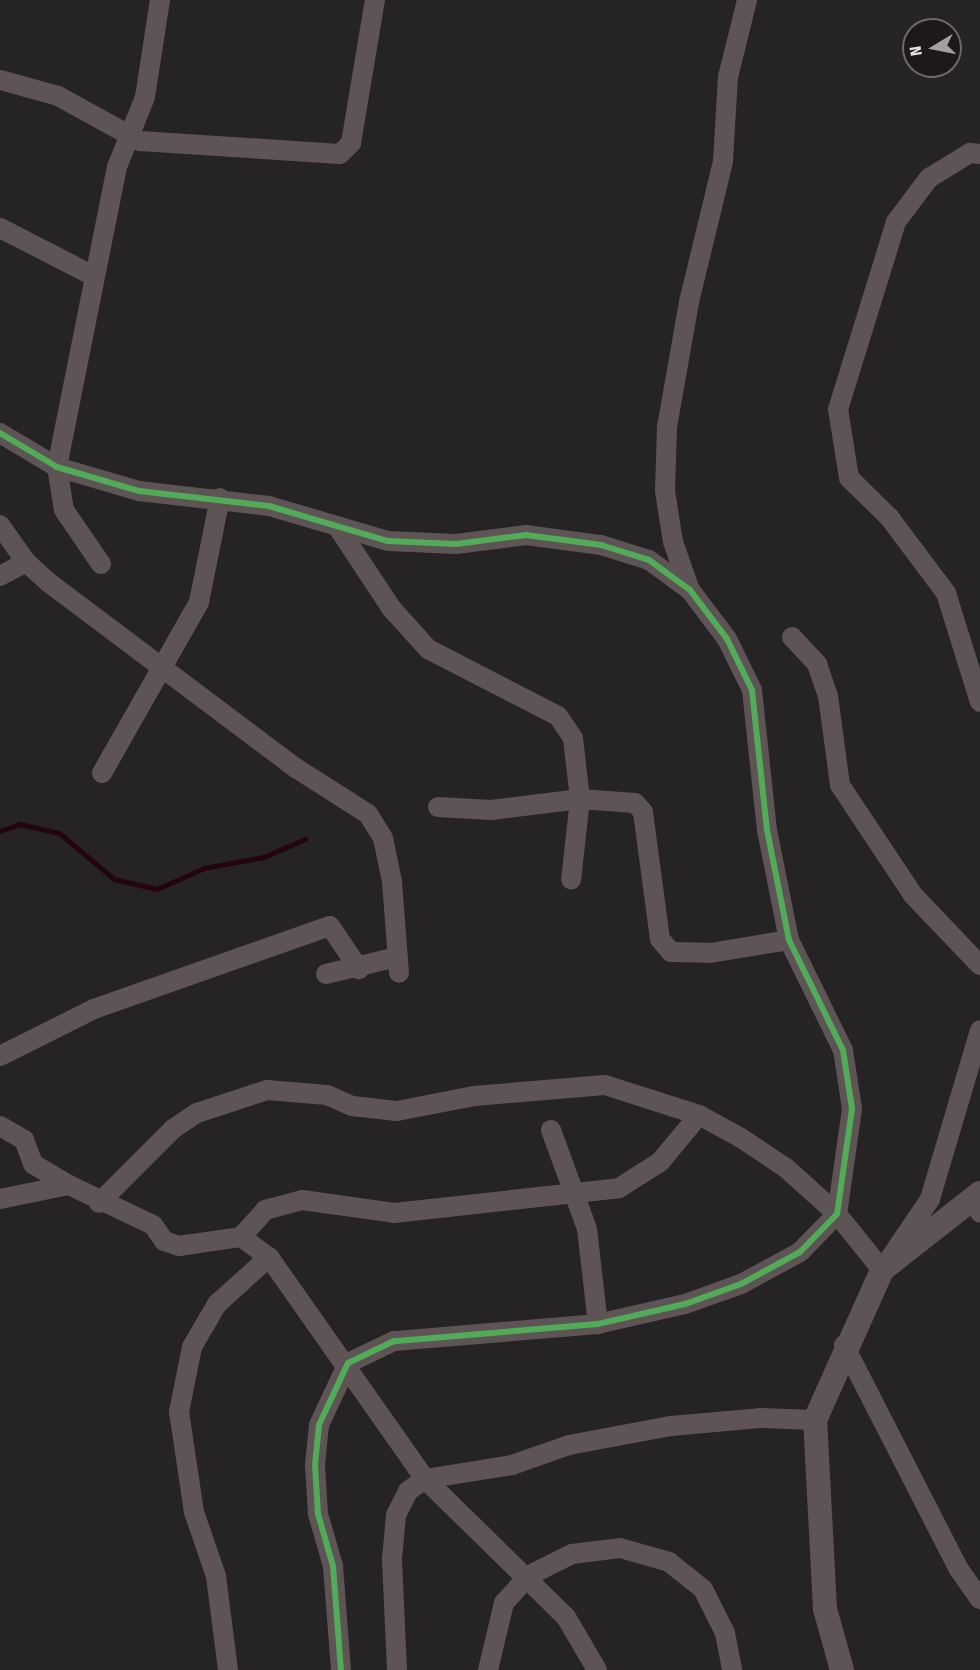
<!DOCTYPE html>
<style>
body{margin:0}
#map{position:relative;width:980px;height:1670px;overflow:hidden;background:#252324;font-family:"Fira Sans Condensed",sans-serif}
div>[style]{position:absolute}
.stream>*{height:5px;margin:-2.5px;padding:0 2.5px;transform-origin:2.5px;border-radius:2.5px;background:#25050d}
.minor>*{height:20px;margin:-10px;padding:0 10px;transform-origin:10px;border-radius:10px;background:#5e5355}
.tertiary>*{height:24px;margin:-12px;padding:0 12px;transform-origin:12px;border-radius:12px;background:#5e5355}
.cycleway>*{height:6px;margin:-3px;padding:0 3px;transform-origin:3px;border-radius:3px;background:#51ab58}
span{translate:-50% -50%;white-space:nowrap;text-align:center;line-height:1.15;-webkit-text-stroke:6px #1d191a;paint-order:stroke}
.north{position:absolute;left:902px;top:18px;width:60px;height:60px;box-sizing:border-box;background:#1d191a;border:2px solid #6d696a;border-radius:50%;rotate:260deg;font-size:16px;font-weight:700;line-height:24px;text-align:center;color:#e4e2e2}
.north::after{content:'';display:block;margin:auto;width:21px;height:27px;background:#a19fa0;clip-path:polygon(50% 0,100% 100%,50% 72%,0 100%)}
</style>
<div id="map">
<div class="stream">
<i style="left:0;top:831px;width:21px;rotate:-19deg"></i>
<i style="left:20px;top:824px;width:40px;rotate:13deg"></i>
<i style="left:59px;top:833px;width:72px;rotate:39.9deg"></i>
<i style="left:114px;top:879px;width:44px;rotate:13.1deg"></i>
<i style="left:157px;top:889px;width:51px;rotate:-24.1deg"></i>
<i style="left:204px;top:868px;width:61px;rotate:-10.4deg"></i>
<i style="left:264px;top:857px;width:45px;rotate:-23.7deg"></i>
</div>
<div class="minor">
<i style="left:0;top:80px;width:60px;rotate:15.4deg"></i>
<i style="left:58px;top:96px;width:94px;rotate:28.8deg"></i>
<i style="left:140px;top:141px;width:200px;rotate:3.7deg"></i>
<i style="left:340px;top:154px;width:16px;rotate:-45deg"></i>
<i style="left:351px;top:143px;width:145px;rotate:-80.5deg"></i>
<i style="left:980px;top:154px;width:10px;rotate:-174deg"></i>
<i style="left:970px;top:153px;width:48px;rotate:148.6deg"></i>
<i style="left:929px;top:178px;width:55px;rotate:126.9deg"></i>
<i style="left:896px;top:222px;width:196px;rotate:107.2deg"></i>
<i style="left:838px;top:409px;width:70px;rotate:80.9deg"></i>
<i style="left:849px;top:478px;width:56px;rotate:44.3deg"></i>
<i style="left:889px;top:517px;width:95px;rotate:53.1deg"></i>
<i style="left:946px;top:593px;width:114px;rotate:72.7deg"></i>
<i style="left:0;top:228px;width:106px;rotate:27.1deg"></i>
<i style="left:0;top:433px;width:66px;rotate:30.8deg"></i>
<i style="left:57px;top:467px;width:85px;rotate:16.3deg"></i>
<i style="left:139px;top:491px;width:131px;rotate:6.6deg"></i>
<i style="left:269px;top:506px;width:124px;rotate:16.4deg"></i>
<i style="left:388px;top:541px;width:68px;rotate:2.5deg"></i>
<i style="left:456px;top:544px;width:71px;rotate:-7.3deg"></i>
<i style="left:526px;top:535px;width:76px;rotate:7.6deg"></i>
<i style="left:601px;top:545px;width:50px;rotate:17.4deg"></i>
<i style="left:649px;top:560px;width:51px;rotate:36.2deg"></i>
<i style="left:690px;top:590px;width:61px;rotate:52.9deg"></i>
<i style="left:727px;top:639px;width:57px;rotate:63.9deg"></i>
<i style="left:752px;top:690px;width:141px;rotate:83.9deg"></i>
<i style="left:767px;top:830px;width:112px;rotate:78.7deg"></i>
<i style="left:789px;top:940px;width:123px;rotate:63.9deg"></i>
<i style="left:843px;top:1050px;width:60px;rotate:81.3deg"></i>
<i style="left:852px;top:1109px;width:106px;rotate:98.1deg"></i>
<i style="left:837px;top:1214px;width:53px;rotate:134.2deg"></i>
<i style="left:800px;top:1252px;width:67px;rotate:151.5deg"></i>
<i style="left:741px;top:1284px;width:59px;rotate:160.3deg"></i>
<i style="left:685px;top:1304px;width:89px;rotate:167.1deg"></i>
<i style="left:598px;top:1324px;width:205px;rotate:175.2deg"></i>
<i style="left:394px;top:1341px;width:51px;rotate:154.4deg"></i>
<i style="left:348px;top:1363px;width:68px;rotate:115.1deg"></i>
<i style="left:319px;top:1425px;width:40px;rotate:95.7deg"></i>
<i style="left:315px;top:1465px;width:49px;rotate:86.5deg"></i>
<i style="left:318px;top:1514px;width:54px;rotate:73.9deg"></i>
<i style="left:333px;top:1566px;width:104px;rotate:85.6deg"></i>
<i style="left:0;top:525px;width:45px;rotate:54.9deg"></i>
<i style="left:26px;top:562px;width:30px;rotate:42deg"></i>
<i style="left:48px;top:582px;width:310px;rotate:36.9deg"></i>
<i style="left:296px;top:768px;width:85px;rotate:32.6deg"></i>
<i style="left:368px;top:814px;width:28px;rotate:58deg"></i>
<i style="left:383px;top:838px;width:45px;rotate:78.4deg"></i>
<i style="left:392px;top:882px;width:91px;rotate:85.6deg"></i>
<i style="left:337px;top:526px;width:100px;rotate:56.5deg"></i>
<i style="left:392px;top:609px;width:54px;rotate:48deg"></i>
<i style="left:428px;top:649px;width:146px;rotate:27.3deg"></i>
<i style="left:558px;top:716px;width:27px;rotate:56deg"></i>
<i style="left:573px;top:738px;width:61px;rotate:83.5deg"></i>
<i style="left:580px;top:799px;width:81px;rotate:96.3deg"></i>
<i style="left:101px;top:564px;width:65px;rotate:-124.4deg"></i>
<i style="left:64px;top:510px;width:44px;rotate:-99.2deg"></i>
<i style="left:57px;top:467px;width:306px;rotate:-78.7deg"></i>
<i style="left:117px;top:167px;width:75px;rotate:-68.2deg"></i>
<i style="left:145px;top:97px;width:98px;rotate:-81.2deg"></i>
<i style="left:0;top:576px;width:30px;rotate:-28deg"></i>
<i style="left:690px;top:590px;width:51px;rotate:-109.5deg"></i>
<i style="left:673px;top:542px;width:52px;rotate:-98.9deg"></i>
<i style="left:665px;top:491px;width:64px;rotate:-88.2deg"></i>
<i style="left:667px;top:427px;width:127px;rotate:-80deg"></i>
<i style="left:689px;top:302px;width:145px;rotate:-76.4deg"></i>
<i style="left:723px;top:161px;width:84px;rotate:-86.6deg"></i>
<i style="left:728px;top:77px;width:79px;rotate:-76.1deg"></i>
<i style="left:792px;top:637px;width:37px;rotate:47deg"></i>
<i style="left:817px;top:664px;width:34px;rotate:71deg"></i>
<i style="left:828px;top:696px;width:90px;rotate:82.3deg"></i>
<i style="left:840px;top:785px;width:132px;rotate:56.4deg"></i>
<i style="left:913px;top:895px;width:97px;rotate:46.3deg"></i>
<i style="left:102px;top:773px;width:197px;rotate:-60.4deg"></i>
<i style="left:199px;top:602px;width:106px;rotate:-78.6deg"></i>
<i style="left:438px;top:807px;width:53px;rotate:3.2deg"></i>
<i style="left:491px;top:810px;width:90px;rotate:-7deg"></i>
<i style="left:580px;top:799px;width:55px;rotate:4.2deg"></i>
<i style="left:635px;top:803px;width:12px;rotate:48deg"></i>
<i style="left:643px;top:812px;width:128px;rotate:82.4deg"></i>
<i style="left:660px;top:939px;width:17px;rotate:50deg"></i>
<i style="left:671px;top:952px;width:39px;rotate:1deg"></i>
<i style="left:710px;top:953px;width:80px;rotate:-9.3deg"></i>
<i style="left:326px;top:974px;width:73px;rotate:-13.5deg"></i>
<i style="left:0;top:1056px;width:105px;rotate:-26.6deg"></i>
<i style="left:94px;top:1009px;width:250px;rotate:-19.4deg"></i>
<i style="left:330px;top:926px;width:52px;rotate:56deg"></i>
<i style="left:0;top:1126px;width:28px;rotate:30deg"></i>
<i style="left:24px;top:1140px;width:26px;rotate:69deg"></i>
<i style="left:33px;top:1164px;width:42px;rotate:30.3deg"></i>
<i style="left:551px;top:1130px;width:105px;rotate:70deg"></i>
<i style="left:587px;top:1229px;width:96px;rotate:83.4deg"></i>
<i style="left:976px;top:1196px;width:17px;rotate:77deg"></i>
<i style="left:0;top:1199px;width:70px;rotate:-11.5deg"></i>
<i style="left:69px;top:1185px;width:93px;rotate:25.5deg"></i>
<i style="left:153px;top:1225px;width:19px;rotate:55deg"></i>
<i style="left:164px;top:1241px;width:16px;rotate:18deg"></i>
<i style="left:179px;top:1246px;width:63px;rotate:-8.3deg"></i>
<i style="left:241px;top:1237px;width:34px;rotate:36deg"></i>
<i style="left:269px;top:1257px;width:271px;rotate:54.9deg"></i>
<i style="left:425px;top:1479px;width:197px;rotate:44.4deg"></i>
<i style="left:566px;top:1617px;width:61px;rotate:59.7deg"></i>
<i style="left:99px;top:1203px;width:105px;rotate:-45deg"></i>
<i style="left:173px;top:1129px;width:29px;rotate:-34deg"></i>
<i style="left:197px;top:1113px;width:74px;rotate:-18.2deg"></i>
<i style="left:267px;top:1090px;width:60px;rotate:4.8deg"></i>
<i style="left:327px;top:1095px;width:27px;rotate:24deg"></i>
<i style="left:352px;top:1106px;width:45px;rotate:6.3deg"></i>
<i style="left:397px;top:1111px;width:78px;rotate:-11deg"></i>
<i style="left:474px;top:1096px;width:131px;rotate:-4.8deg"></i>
<i style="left:605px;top:1085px;width:99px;rotate:17.7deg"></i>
<i style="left:699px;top:1115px;width:48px;rotate:28.7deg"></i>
<i style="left:741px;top:1138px;width:54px;rotate:33.7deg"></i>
<i style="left:786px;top:1168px;width:69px;rotate:42deg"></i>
<i style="left:837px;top:1214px;width:72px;rotate:51.2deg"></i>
<i style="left:882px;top:1270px;width:86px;rotate:-55.9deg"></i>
<i style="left:930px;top:1199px;width:176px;rotate:-73.5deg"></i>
<i style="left:241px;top:1237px;width:36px;rotate:-48deg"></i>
<i style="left:265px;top:1210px;width:38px;rotate:-15deg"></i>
<i style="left:302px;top:1200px;width:93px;rotate:8deg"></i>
<i style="left:394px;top:1213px;width:226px;rotate:-6.3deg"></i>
<i style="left:619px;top:1188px;width:49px;rotate:-32.4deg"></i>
<i style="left:660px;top:1162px;width:61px;rotate:-50.3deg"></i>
<i style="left:844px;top:1345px;width:250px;rotate:62.9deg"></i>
<i style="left:958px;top:1568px;width:38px;rotate:55deg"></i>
<i style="left:228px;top:1670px;width:95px;rotate:-97.3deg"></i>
<i style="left:216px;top:1576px;width:68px;rotate:-109deg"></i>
<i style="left:194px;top:1512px;width:101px;rotate:-98.5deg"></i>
<i style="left:179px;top:1412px;width:66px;rotate:-78.7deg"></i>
<i style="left:192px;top:1347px;width:50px;rotate:-59.8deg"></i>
<i style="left:217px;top:1304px;width:70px;rotate:-42.1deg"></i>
<i style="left:397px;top:1670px;width:111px;rotate:-92.6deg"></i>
<i style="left:392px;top:1559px;width:44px;rotate:-84.8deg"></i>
<i style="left:396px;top:1515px;width:27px;rotate:-63deg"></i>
<i style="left:408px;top:1491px;width:21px;rotate:-35deg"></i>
<i style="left:425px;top:1479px;width:88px;rotate:-9.1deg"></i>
<i style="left:512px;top:1465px;width:60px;rotate:-19.3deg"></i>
<i style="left:569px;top:1445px;width:104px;rotate:-10.6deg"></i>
<i style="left:671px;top:1426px;width:89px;rotate:-5.1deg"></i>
<i style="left:760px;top:1418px;width:55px;rotate:2.1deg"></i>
<i style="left:488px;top:1670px;width:69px;rotate:-76.6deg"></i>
<i style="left:504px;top:1603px;width:36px;rotate:-48deg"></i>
<i style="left:528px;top:1576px;width:49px;rotate:-26.6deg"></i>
<i style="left:572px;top:1554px;width:48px;rotate:-7.1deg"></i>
<i style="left:620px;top:1548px;width:51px;rotate:15.9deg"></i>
<i style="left:669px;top:1562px;width:43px;rotate:38.5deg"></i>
<i style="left:703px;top:1589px;width:49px;rotate:63.4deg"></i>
<i style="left:725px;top:1633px;width:38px;rotate:79deg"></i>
</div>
<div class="tertiary">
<i style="left:842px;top:1670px;width:63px;rotate:-105.6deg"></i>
<i style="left:825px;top:1609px;width:189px;rotate:-93deg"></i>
<i style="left:815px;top:1420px;width:164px;rotate:-65.9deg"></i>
<i style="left:882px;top:1270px;width:125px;rotate:-38.2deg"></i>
</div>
<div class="cycleway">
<i style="left:0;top:433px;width:66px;rotate:30.8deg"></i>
<i style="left:57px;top:467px;width:85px;rotate:16.3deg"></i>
<i style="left:139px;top:491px;width:131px;rotate:6.6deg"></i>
<i style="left:269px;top:506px;width:124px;rotate:16.4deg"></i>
<i style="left:388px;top:541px;width:68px;rotate:2.5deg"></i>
<i style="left:456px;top:544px;width:71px;rotate:-7.3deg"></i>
<i style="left:526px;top:535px;width:76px;rotate:7.6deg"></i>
<i style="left:601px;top:545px;width:50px;rotate:17.4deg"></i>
<i style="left:649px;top:560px;width:51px;rotate:36.2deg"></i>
<i style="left:690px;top:590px;width:61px;rotate:52.9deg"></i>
<i style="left:727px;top:639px;width:57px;rotate:63.9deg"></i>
<i style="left:752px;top:690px;width:141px;rotate:83.9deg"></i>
<i style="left:767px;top:830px;width:112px;rotate:78.7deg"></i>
<i style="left:789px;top:940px;width:123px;rotate:63.9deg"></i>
<i style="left:843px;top:1050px;width:60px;rotate:81.3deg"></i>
<i style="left:852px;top:1109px;width:106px;rotate:98.1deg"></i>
<i style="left:837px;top:1214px;width:53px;rotate:134.2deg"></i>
<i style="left:800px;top:1252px;width:67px;rotate:151.5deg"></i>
<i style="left:741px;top:1284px;width:59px;rotate:160.3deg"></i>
<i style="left:685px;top:1304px;width:89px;rotate:167.1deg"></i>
<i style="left:598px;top:1324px;width:205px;rotate:175.2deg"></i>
<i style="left:394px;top:1341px;width:51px;rotate:154.4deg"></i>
<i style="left:348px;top:1363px;width:68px;rotate:115.1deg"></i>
<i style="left:319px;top:1425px;width:40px;rotate:95.7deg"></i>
<i style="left:315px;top:1465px;width:49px;rotate:86.5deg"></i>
<i style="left:318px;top:1514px;width:54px;rotate:73.9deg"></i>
<i style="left:333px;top:1566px;width:104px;rotate:85.6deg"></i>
</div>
<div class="north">N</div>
</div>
